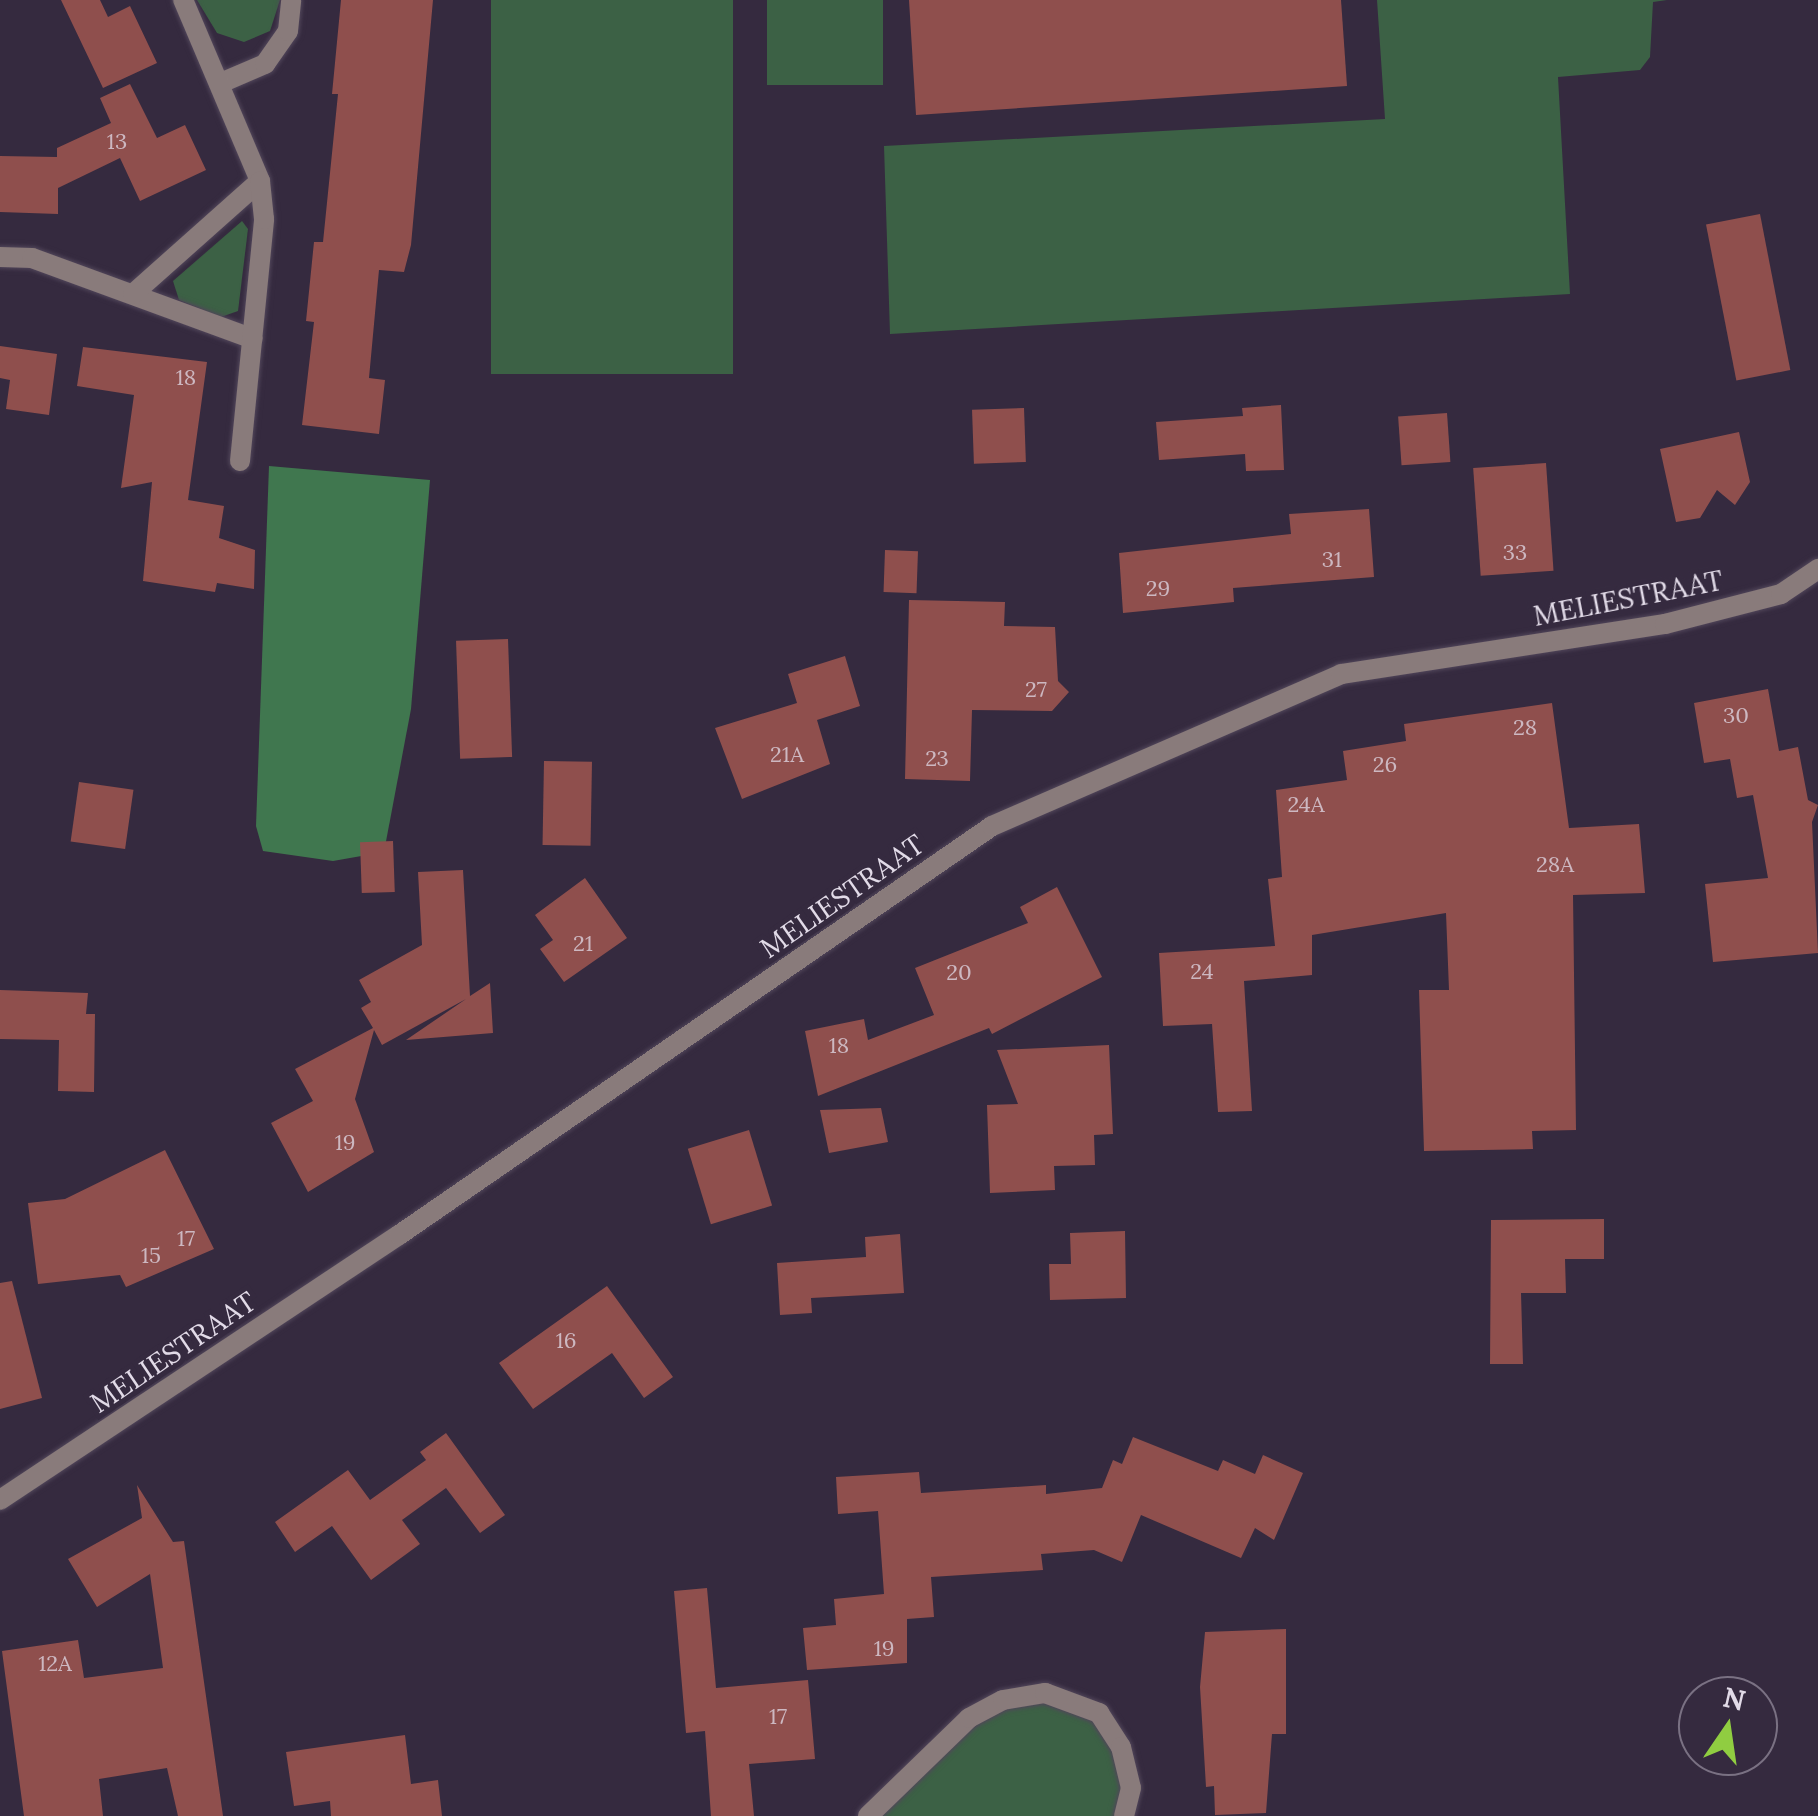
<!DOCTYPE html>
<style>
body{margin:0}
#map{position:relative;width:1818px;height:1816px;overflow:hidden;background:#352a3f;font-family:Lora,serif}
div>[style]{position:absolute}
.green>*{inset:0;background:#3c6145;transform-origin:0 0}
.forest>*{inset:0;background:#40774f}
.building>*{inset:0;background:#8f4f4d;transform-origin:0 0}
.roads{filter:drop-shadow(0 0 2px #51465a) drop-shadow(0 0 2px #51465a)}
.minor>*{height:20px;margin:-10px;padding:0 10px;transform-origin:10px;border-radius:10px;background:#897b7b}
.tertiary>*{height:20px;margin:-10px;padding:0 10px;transform-origin:10px;border-radius:10px;background:#897b7b}
span{translate:-50% -50%;white-space:nowrap;text-align:center;line-height:1.15;-webkit-text-stroke:10px #352a3f;paint-order:stroke}
.number-label{font-size:22px;color:#cdb8c1}
.number-label span{-webkit-text-stroke-width:0}
.street-label{font-size:28px;color:#e2dbe8}
.north{position:absolute;left:1678px;top:1676px;width:100px;height:100px;box-sizing:border-box;background:#352a3f;border:2px solid #7a7183;border-radius:50%;rotate:13deg;font-size:28px;font-weight:700;line-height:40px;text-align:center;color:#e2dbe8}
.north::after{content:'';display:block;margin:auto;width:35px;height:45px;background:#90cd41;clip-path:polygon(50% 0,100% 100%,50% 72%,0 100%)}
</style>
<div id="map">
<div class="green">
<i style="clip-path:polygon(197px 0,280px 0,270px 31px,244px 42px,217px 33px)"></i>
<i style="left:491px;top:0;width:242px;height:374px"></i>
<i style="left:767px;top:0;width:116px;height:85px"></i>
<i style="clip-path:polygon(1377px 0,1667px 0,1653px 2px,1650px 57px,1640px 70px,1558px 77px,1570px 294px,890px 334px,884px 146px,1385px 119px)"></i>
<i style="clip-path:polygon(242px 221px,248px 229px,238px 311px,221px 317px,179px 300px,173px 281px)"></i>
<i style="clip-path:polygon(1045px 1693px,1099px 1713px,1121px 1747px,1124px 1816px,868px 1816px,969px 1718px)"></i>
</div>
<div class="forest">
<i style="clip-path:polygon(269px 466px,430px 480px,411px 709px,384px 852px,333px 861px,263px 851px,256px 826px)"></i>
</div>
<div class="building">
<i style="clip-path:polygon(61px 0,100px 0,108px 17px,130px 6px,157px 63px,103px 88px)"></i>
<i style="clip-path:polygon(341px 0,433px 0,411px 245px,404px 272px,379px 270px,369px 378px,385px 380px,379px 434px,302px 425px,314px 322px,306px 321px,314px 242px,323px 242px,338px 94px,332px 94px)"></i>
<i style="clip-path:polygon(909px 0,1341px 0,1347px 86px,916px 115px)"></i>
<i style="clip-path:polygon(130px 84px,157px 138px,185px 125px,206px 170px,140px 201px,120px 158px,58px 188px,58px 214px,0 212px,0 156px,57px 157px,57px 148px,111px 123px,100px 98px)"></i>
<i style="left:1760px;top:214px;width:159px;height:55px;rotate:79deg"></i>
<i style="clip-path:polygon(0 346px,57px 354px,49px 415px,6px 409px,10px 380px,0 378px)"></i>
<i style="clip-path:polygon(83px 347px,207px 362px,188px 500px,224px 506px,219px 538px,255px 550px,254px 589px,217px 583px,215px 592px,143px 581px,152px 482px,121px 488px,134px 395px,77px 386px)"></i>
<i style="clip-path:polygon(1281px 405px,1284px 470px,1246px 471px,1245px 454px,1159px 460px,1156px 422px,1243px 416px,1242px 408px)"></i>
<i style="left:1024px;top:408px;width:54px;height:52px;rotate:88deg"></i>
<i style="left:1447px;top:413px;width:49px;height:49px;rotate:86deg"></i>
<i style="clip-path:polygon(1739px 432px,1750px 482px,1735px 505px,1717px 490px,1700px 518px,1676px 522px,1660px 449px)"></i>
<i style="left:1546px;top:463px;width:108px;height:73px;rotate:86deg"></i>
<i style="clip-path:polygon(1369px 509px,1374px 577px,1233px 588px,1234px 602px,1123px 613px,1119px 553px,1291px 534px,1289px 514px)"></i>
<i style="left:885px;top:550px;width:33px;height:42px;rotate:2deg"></i>
<i style="clip-path:polygon(909px 600px,1005px 602px,1004px 626px,1055px 627px,1058px 681px,1069px 692px,1052px 711px,972px 710px,970px 781px,905px 779px)"></i>
<i style="left:508px;top:639px;width:118px;height:52px;rotate:88deg"></i>
<i style="clip-path:polygon(845px 656px,860px 706px,817px 720px,830px 764px,742px 799px,715px 728px,797px 703px,788px 674px)"></i>
<i style="clip-path:polygon(1768px 689px,1779px 751px,1798px 747px,1808px 800px,1818px 805px,1812px 822px,1818px 953px,1713px 962px,1705px 884px,1768px 878px,1753px 795px,1737px 798px,1730px 759px,1704px 763px,1694px 703px)"></i>
<i style="clip-path:polygon(1552px 703px,1569px 828px,1639px 824px,1645px 893px,1573px 895px,1576px 1130px,1532px 1131px,1533px 1149px,1424px 1151px,1419px 990px,1449px 990px,1446px 913px,1312px 935px,1312px 975px,1244px 981px,1252px 1111px,1218px 1112px,1212px 1024px,1163px 1026px,1159px 953px,1275px 946px,1268px 879px,1282px 877px,1276px 790px,1347px 780px,1343px 751px,1406px 741px,1404px 724px)"></i>
<i style="left:544px;top:761px;width:48px;height:84px;rotate:1deg"></i>
<i style="left:79px;top:782px;width:55px;height:60px;rotate:8deg"></i>
<i style="left:393px;top:841px;width:51px;height:33px;rotate:88deg"></i>
<i style="clip-path:polygon(463px 870px,470px 996px,490px 983px,493px 1033px,406px 1040px,466px 999px,382px 1045px,374px 1030px,355px 1099px,374px 1152px,308px 1192px,271px 1123px,313px 1101px,295px 1069px,373px 1028px,361px 1008px,371px 1002px,359px 980px,422px 945px,418px 872px)"></i>
<i style="clip-path:polygon(585px 878px,627px 938px,564px 982px,540px 949px,553px 940px,535px 915px)"></i>
<i style="clip-path:polygon(1057px 887px,1102px 977px,992px 1034px,989px 1028px,818px 1096px,805px 1031px,864px 1019px,868px 1040px,934px 1015px,915px 968px,1028px 923px,1020px 907px)"></i>
<i style="clip-path:polygon(0 990px,88px 993px,86px 1014px,95px 1014px,94px 1092px,58px 1091px,59px 1040px,0 1039px)"></i>
<i style="clip-path:polygon(1109px 1045px,1113px 1134px,1094px 1135px,1095px 1165px,1054px 1166px,1055px 1190px,990px 1193px,987px 1105px,1018px 1104px,997px 1050px)"></i>
<i style="clip-path:polygon(881px 1108px,888px 1142px,829px 1153px,820px 1110px)"></i>
<i style="left:749px;top:1130px;width:79px;height:64px;rotate:73deg"></i>
<i style="clip-path:polygon(165px 1150px,214px 1249px,126px 1287px,120px 1275px,38px 1284px,28px 1203px,65px 1199px)"></i>
<i style="clip-path:polygon(1604px 1219px,1604px 1259px,1565px 1259px,1566px 1293px,1521px 1293px,1523px 1364px,1490px 1364px,1491px 1220px)"></i>
<i style="clip-path:polygon(1125px 1231px,1126px 1298px,1050px 1300px,1049px 1264px,1071px 1264px,1070px 1233px)"></i>
<i style="clip-path:polygon(900px 1234px,904px 1293px,811px 1298px,812px 1313px,780px 1315px,777px 1263px,866px 1257px,865px 1237px)"></i>
<i style="clip-path:polygon(12px 1281px,42px 1398px,0 1409px,0 1283px)"></i>
<i style="clip-path:polygon(607px 1286px,673px 1377px,644px 1398px,612px 1353px,533px 1409px,499px 1363px)"></i>
<i style="clip-path:polygon(446px 1433px,505px 1515px,480px 1533px,446px 1488px,402px 1520px,420px 1544px,371px 1580px,332px 1526px,295px 1552px,275px 1522px,348px 1470px,370px 1500px,426px 1460px,420px 1452px)"></i>
<i style="clip-path:polygon(1133px 1437px,1218px 1471px,1223px 1460px,1255px 1474px,1263px 1455px,1303px 1473px,1274px 1540px,1255px 1528px,1241px 1558px,1141px 1515px,1122px 1562px,1094px 1550px,1041px 1554px,1043px 1570px,931px 1577px,934px 1617px,907px 1619px,907px 1663px,807px 1670px,803px 1628px,836px 1625px,834px 1599px,884px 1594px,878px 1511px,838px 1514px,836px 1477px,919px 1472px,921px 1493px,1046px 1485px,1046px 1494px,1102px 1488px,1113px 1460px,1122px 1464px)"></i>
<i style="clip-path:polygon(137px 1485px,173px 1542px,184px 1541px,223px 1816px,178px 1816px,167px 1768px,99px 1779px,103px 1816px,24px 1816px,2px 1651px,78px 1640px,84px 1678px,163px 1668px,150px 1574px,97px 1607px,68px 1559px,142px 1518px)"></i>
<i style="clip-path:polygon(707px 1588px,716px 1688px,808px 1680px,815px 1759px,749px 1764px,754px 1816px,711px 1816px,705px 1731px,686px 1733px,674px 1591px)"></i>
<i style="clip-path:polygon(1286px 1629px,1286px 1734px,1272px 1734px,1266px 1813px,1215px 1815px,1214px 1786px,1206px 1787px,1200px 1687px,1205px 1632px)"></i>
<i style="clip-path:polygon(405px 1735px,411px 1784px,438px 1780px,442px 1816px,331px 1816px,330px 1801px,294px 1806px,286px 1752px)"></i>
</div>
<div class="roads">
<div class="minor">
<i style="left:223px;top:82px;width:46px;rotate:-23.2deg"></i>
<i style="left:265px;top:64px;width:40px;rotate:-55.1deg"></i>
<i style="left:288px;top:31px;width:31px;rotate:-84deg"></i>
<i style="left:0;top:257px;width:32px;rotate:2deg"></i>
<i style="left:32px;top:258px;width:235px;rotate:20.1deg"></i>
<i style="left:133px;top:294px;width:170px;rotate:-41.7deg"></i>
<i style="left:260px;top:181px;width:197px;rotate:-113deg"></i>
<i style="left:240px;top:461px;width:243px;rotate:-84.3deg"></i>
<i style="left:264px;top:219px;width:38px;rotate:-96deg"></i>
<i style="left:868px;top:1816px;width:141px;rotate:-44.1deg"></i>
<i style="left:969px;top:1718px;width:38px;rotate:-28deg"></i>
<i style="left:1003px;top:1700px;width:43px;rotate:-9.5deg"></i>
<i style="left:1045px;top:1693px;width:58px;rotate:20.3deg"></i>
<i style="left:1099px;top:1713px;width:40px;rotate:57.1deg"></i>
<i style="left:1121px;top:1747px;width:42px;rotate:76.3deg"></i>
<i style="left:1131px;top:1788px;width:29px;rotate:104deg"></i>
</div>
<div class="tertiary">
<i style="left:0;top:1500px;width:479px;rotate:-33.6deg"></i>
<i style="left:399px;top:1235px;width:720px;rotate:-34.59deg"></i>
<i style="left:992px;top:826px;width:381px;rotate:-23.5deg"></i>
<i style="left:1341px;top:674px;width:328px;rotate:-8.8deg"></i>
<i style="left:1665px;top:624px;width:120px;rotate:-14.5deg"></i>
<i style="left:1781px;top:594px;width:45px;rotate:-34deg"></i>
</div>
</div>
<div class="number-label">
<span style="left:117px;top:142px">13</span>
<span style="left:186px;top:378px">18</span>
<span style="left:1515px;top:553px">33</span>
<span style="left:1332px;top:560px">31</span>
<span style="left:1158px;top:589px">29</span>
<span style="left:1036px;top:690px">27</span>
<span style="left:1736px;top:716px">30</span>
<span style="left:1525px;top:728px">28</span>
<span style="left:787px;top:755px">21A</span>
<span style="left:937px;top:759px">23</span>
<span style="left:1385px;top:765px">26</span>
<span style="left:1306px;top:805px">24A</span>
<span style="left:1555px;top:865px">28A</span>
<span style="left:583px;top:944px">21</span>
<span style="left:1202px;top:972px">24</span>
<span style="left:959px;top:973px">20</span>
<span style="left:839px;top:1046px">18</span>
<span style="left:345px;top:1143px">19</span>
<span style="left:186px;top:1239px">17</span>
<span style="left:151px;top:1256px">15</span>
<span style="left:566px;top:1341px">16</span>
<span style="left:884px;top:1649px">19</span>
<span style="left:55px;top:1664px">12A</span>
<span style="left:778px;top:1717px">17</span>
</div>
<div class="street-label">
<span style="left:1628px;top:598px;rotate:-11deg">MELIESTRAAT</span>
<span style="left:842px;top:896px;rotate:-35deg">MELIESTRAAT</span>
<span style="left:173px;top:1352px;rotate:-34deg">MELIESTRAAT</span>
</div>
<div class="north">N</div>
</div>
